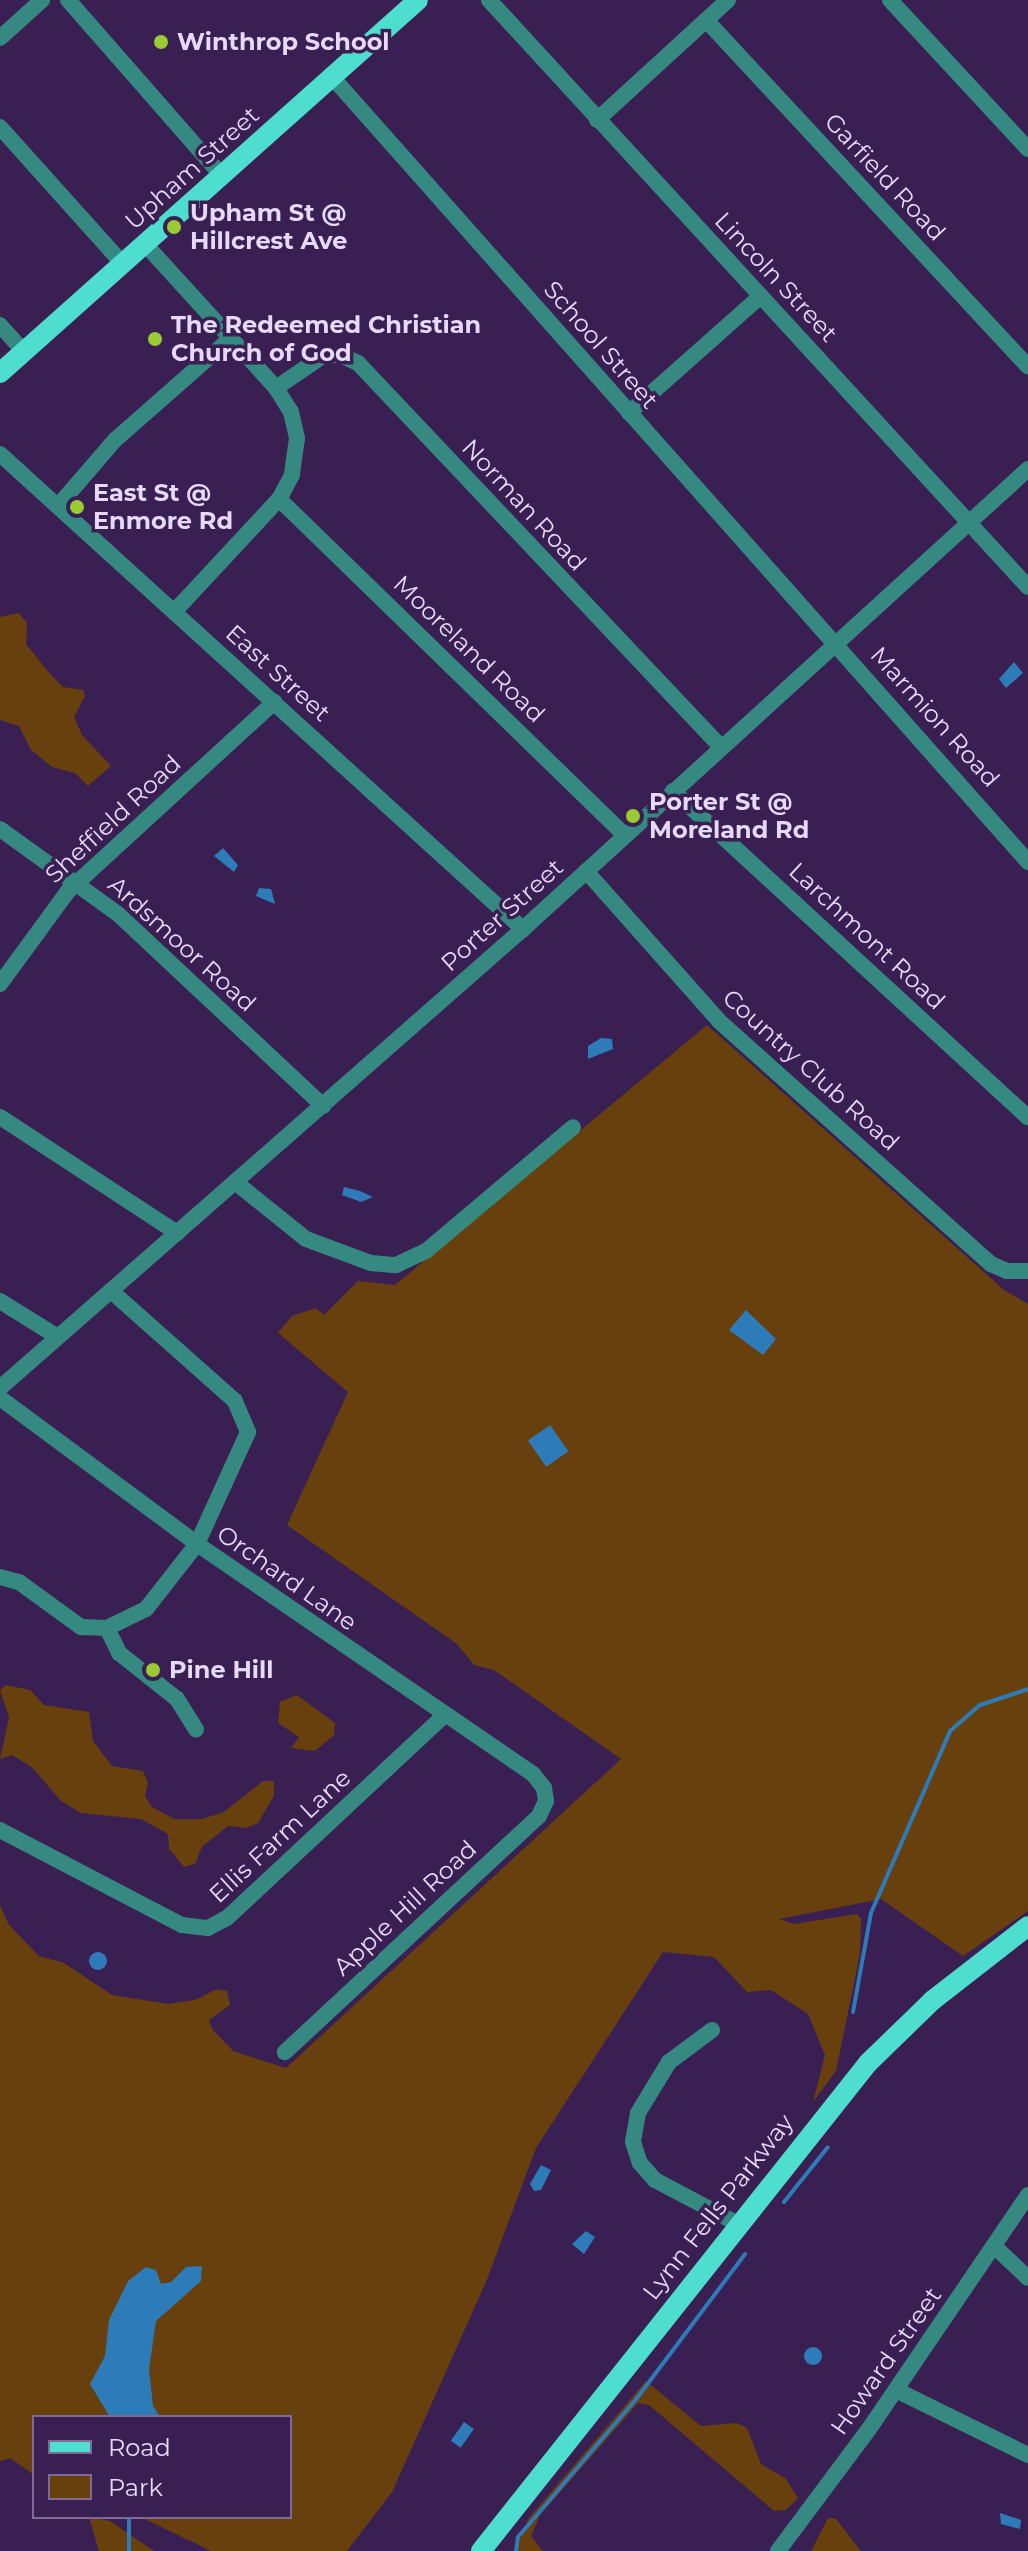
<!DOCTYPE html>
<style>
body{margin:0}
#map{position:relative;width:1028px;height:2551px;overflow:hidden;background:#3a1f53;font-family:Montserrat,sans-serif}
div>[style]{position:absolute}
.green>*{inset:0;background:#68400e}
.water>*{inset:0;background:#2d7cb9;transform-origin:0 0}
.round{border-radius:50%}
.stream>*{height:4px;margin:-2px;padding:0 2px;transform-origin:2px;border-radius:2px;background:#2d7cb9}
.minor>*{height:16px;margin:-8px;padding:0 8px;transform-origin:8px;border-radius:8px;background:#358981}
.major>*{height:20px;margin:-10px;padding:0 10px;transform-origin:10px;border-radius:10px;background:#4eded0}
.dots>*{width:22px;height:22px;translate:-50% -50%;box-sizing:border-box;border:4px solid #3a1f53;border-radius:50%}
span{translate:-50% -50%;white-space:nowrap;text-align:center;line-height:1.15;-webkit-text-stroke:7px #3a1f53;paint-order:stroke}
.poi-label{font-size:24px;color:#e7d9f9;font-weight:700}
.left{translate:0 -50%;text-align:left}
.street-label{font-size:24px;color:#e7d9f9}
.legend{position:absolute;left:32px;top:2415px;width:260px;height:104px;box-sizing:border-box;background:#3a1f53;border:2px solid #7f6995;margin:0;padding:10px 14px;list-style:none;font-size:24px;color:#e7d9f9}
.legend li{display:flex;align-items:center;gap:16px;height:40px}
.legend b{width:40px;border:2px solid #7f6995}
</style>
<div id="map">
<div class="green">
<i style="clip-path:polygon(19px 613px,27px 623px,26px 644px,51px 675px,63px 687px,83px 690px,85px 696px,74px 717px,82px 735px,111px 766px,88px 786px,75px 773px,52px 767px,31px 750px,19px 726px,0 720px,0 617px)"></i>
<i style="clip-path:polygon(707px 1025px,1004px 1290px,1028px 1304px,1028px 1911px,963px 1956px,881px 1899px,779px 1919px,794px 1924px,857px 1914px,861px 1919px,860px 1954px,836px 2071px,813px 2102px,825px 2055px,808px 2014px,771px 1990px,747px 1992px,714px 1957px,663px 1952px,536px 2148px,486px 2282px,392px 2492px,347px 2551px,211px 2551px,141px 2517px,290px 2517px,290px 2417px,34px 2417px,34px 2475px,10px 2458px,0 2461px,0 1905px,9px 1925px,39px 1956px,64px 1963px,112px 1995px,168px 2004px,195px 2000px,217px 1989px,227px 1991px,230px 2005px,209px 2020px,213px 2030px,233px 2051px,286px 2068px,621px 1759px,494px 1670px,474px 1665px,457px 1644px,287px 1525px,348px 1392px,278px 1333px,292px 1316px,316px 1308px,324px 1315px,358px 1281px,395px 1285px)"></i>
<i style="clip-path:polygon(6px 1685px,30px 1690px,44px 1705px,89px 1712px,93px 1741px,112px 1766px,143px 1771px,148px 1783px,145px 1796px,152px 1807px,174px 1819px,202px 1819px,224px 1812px,263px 1781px,274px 1781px,274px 1796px,258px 1823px,246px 1828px,228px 1826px,202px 1847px,195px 1864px,184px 1867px,169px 1849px,168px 1834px,141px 1819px,81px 1813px,61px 1801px,32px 1767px,12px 1755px,0 1759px,9px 1717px,0 1690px)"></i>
<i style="clip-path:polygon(297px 1695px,335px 1723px,334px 1735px,315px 1751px,291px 1748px,299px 1737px,278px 1723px,280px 1702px)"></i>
<i style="clip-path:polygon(646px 2381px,701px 2426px,737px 2423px,747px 2428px,761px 2464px,786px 2479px,798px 2498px,786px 2510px,774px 2511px,649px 2405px,638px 2403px,540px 2515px,531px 2536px,543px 2551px,515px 2551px,528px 2519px)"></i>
<i style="clip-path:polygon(89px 2517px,110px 2521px,154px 2551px,99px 2551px)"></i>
<i style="clip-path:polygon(828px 2518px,836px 2519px,861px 2551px,811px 2551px)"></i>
</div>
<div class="water">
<i style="clip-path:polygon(1014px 662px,1023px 673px,1006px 688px,999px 679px)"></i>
<i style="clip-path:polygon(223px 848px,238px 865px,234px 872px,214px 856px)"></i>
<i style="clip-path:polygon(259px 888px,271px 889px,275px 904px,256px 896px)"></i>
<i style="clip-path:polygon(601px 1038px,612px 1039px,613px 1049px,588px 1059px,588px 1046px)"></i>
<i style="clip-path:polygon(344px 1187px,360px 1191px,373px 1197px,361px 1202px,342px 1195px)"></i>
<i style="clip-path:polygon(746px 1310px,776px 1339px,763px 1355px,729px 1330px)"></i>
<i style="left:550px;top:1425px;width:32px;height:27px;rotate:55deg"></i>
<i class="round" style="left:89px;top:1952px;width:18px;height:18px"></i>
<i style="clip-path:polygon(541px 2165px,551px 2170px,541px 2190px,534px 2191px,530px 2184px)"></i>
<i style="clip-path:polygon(586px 2231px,595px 2237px,584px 2254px,572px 2244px)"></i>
<i style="clip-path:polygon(202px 2266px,201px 2281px,156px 2321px,149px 2369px,153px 2406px,160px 2417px,110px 2417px,90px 2384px,105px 2356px,109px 2320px,128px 2281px,146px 2267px,156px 2270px,161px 2284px,171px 2282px,186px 2267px)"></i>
<i class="round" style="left:804px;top:2347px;width:18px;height:18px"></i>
<i style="left:464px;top:2422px;width:12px;height:23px;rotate:35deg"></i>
<i style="clip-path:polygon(1000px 2513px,1021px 2520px,1020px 2529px,1001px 2524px)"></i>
</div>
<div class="stream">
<i style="left:853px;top:2012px;width:101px;rotate:-79.7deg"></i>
<i style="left:871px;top:1913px;width:198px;rotate:-66.5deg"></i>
<i style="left:950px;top:1731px;width:40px;rotate:-41deg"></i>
<i style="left:980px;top:1705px;width:51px;rotate:-18.4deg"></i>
<i style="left:784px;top:2202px;width:70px;rotate:-51.3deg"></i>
<i style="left:129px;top:2551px;width:34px;rotate:-90deg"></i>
<i style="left:516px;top:2551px;width:14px;rotate:-82deg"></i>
<i style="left:518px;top:2537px;width:183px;rotate:-49.4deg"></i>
<i style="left:637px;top:2398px;width:180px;rotate:-53.1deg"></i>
</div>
<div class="minor">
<i style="left:68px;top:0;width:234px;rotate:48.8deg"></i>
<i style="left:489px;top:0;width:797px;rotate:47.44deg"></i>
<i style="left:890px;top:0;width:203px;rotate:47.2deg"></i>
<i style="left:706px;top:20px;width:473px;rotate:47.1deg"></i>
<i style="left:0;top:38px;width:57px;rotate:-42.1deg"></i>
<i style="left:333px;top:78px;width:1048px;rotate:48.44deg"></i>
<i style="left:597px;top:120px;width:178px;rotate:-42.5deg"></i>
<i style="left:0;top:127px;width:184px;rotate:48.1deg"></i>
<i style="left:145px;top:244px;width:195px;rotate:47.7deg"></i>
<i style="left:276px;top:388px;width:28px;rotate:58deg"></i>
<i style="left:291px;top:412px;width:27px;rotate:77deg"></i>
<i style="left:297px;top:438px;width:37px;rotate:98deg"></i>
<i style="left:292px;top:475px;width:27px;rotate:118deg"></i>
<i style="left:279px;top:499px;width:154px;rotate:132.9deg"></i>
<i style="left:0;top:325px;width:36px;rotate:48deg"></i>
<i style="left:276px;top:388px;width:58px;rotate:-34.5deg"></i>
<i style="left:324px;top:355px;width:16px"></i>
<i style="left:340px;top:355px;width:20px;rotate:24deg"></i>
<i style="left:358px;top:363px;width:528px;rotate:46.61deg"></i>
<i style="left:629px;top:413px;width:176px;rotate:-41.6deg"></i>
<i style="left:0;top:454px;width:707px;rotate:42.25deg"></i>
<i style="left:279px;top:499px;width:482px;rotate:44.2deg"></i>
<i style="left:58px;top:506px;width:87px;rotate:-49.2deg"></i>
<i style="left:115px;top:440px;width:154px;rotate:-41.3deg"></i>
<i style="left:673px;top:791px;width:482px;rotate:42.6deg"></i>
<i style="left:0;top:829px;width:145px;rotate:35.8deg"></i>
<i style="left:118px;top:914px;width:281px;rotate:43.1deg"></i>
<i style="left:586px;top:871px;width:200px;rotate:48.4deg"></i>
<i style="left:719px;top:1021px;width:365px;rotate:41.8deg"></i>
<i style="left:991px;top:1264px;width:17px;rotate:24deg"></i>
<i style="left:1007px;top:1271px;width:21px"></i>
<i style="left:0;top:984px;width:115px;rotate:-53.8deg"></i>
<i style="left:68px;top:891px;width:280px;rotate:-42.5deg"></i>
<i style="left:0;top:1117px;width:212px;rotate:33.2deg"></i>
<i style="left:235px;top:1182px;width:91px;rotate:38.8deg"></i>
<i style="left:306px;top:1239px;width:69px;rotate:20.3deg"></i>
<i style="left:371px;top:1263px;width:25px;rotate:5deg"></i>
<i style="left:396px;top:1265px;width:33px;rotate:-25deg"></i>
<i style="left:426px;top:1251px;width:192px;rotate:-40.1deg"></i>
<i style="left:0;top:1301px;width:68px;rotate:31.8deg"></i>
<i style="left:0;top:1388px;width:696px;rotate:-41.27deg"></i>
<i style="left:523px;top:929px;width:683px;rotate:-42.33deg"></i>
<i style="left:0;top:1398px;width:245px;rotate:36.5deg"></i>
<i style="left:197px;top:1544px;width:407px;rotate:34.4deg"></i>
<i style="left:533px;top:1774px;width:18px;rotate:52deg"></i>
<i style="left:544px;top:1788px;width:13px;rotate:81deg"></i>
<i style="left:546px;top:1801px;width:17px;rotate:115deg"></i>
<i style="left:539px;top:1816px;width:347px;rotate:137.1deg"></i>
<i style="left:0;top:1577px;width:20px;rotate:15deg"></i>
<i style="left:19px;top:1582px;width:77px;rotate:36deg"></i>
<i style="left:81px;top:1627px;width:26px;rotate:2deg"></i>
<i style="left:107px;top:1628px;width:28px;rotate:64deg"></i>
<i style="left:119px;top:1653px;width:74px;rotate:38.4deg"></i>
<i style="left:177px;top:1699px;width:36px;rotate:58deg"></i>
<i style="left:107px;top:1628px;width:43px;rotate:-26deg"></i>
<i style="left:146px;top:1609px;width:83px;rotate:-51.9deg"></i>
<i style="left:197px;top:1544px;width:123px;rotate:-65.5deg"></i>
<i style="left:248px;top:1432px;width:34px;rotate:-113deg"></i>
<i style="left:235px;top:1401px;width:166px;rotate:-138.4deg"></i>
<i style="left:0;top:1830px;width:205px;rotate:27.6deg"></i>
<i style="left:182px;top:1925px;width:26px;rotate:7deg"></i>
<i style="left:208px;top:1928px;width:21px;rotate:-28deg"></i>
<i style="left:227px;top:1918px;width:298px;rotate:-43deg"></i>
<i style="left:712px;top:2030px;width:54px;rotate:143.3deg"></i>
<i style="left:669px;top:2062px;width:60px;rotate:121.3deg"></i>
<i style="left:638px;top:2113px;width:29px;rotate:100deg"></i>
<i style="left:633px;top:2142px;width:22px;rotate:72deg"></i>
<i style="left:640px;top:2163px;width:23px;rotate:49deg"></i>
<i style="left:655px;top:2180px;width:94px;rotate:27.9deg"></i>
<i style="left:995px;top:2247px;width:45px;rotate:43.2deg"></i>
<i style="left:896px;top:2390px;width:147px;rotate:26.2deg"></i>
<i style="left:778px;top:2551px;width:152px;rotate:-53.3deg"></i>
<i style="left:869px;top:2429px;width:283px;rotate:-55.8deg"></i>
</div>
<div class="major">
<i style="left:0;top:373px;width:560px;rotate:-41.74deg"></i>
<i style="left:481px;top:2551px;width:623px;rotate:-51.58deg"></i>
<i style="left:868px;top:2063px;width:91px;rotate:-44.1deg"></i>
<i style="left:933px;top:2000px;width:120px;rotate:-37.9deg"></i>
</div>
<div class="dots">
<i style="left:161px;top:42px;background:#9bcb33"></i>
<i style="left:174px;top:227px;background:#9bcb33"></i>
<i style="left:155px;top:339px;background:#9bcb33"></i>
<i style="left:77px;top:507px;background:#9bcb33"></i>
<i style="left:633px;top:816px;background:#9bcb33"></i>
<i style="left:153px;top:1670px;background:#9bcb33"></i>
</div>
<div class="poi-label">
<span class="left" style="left:177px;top:42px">Winthrop School</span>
<span class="left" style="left:190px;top:227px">Upham St @<br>Hillcrest Ave</span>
<span class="left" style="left:171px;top:339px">The Redeemed Christian<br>Church of God</span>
<span class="left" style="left:93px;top:507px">East St @<br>Enmore Rd</span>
<span class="left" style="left:649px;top:816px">Porter St @<br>Moreland Rd</span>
<span class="left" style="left:169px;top:1670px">Pine Hill</span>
</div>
<div class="street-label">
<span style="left:192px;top:168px;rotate:-42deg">Upham Street</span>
<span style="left:885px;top:177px;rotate:47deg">Garfield Road</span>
<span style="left:776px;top:277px;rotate:47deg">Lincoln Street</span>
<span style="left:601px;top:345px;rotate:49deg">School Street</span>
<span style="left:524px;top:505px;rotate:47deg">Norman Road</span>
<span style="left:469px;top:649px;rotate:44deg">Mooreland Road</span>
<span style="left:278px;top:673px;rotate:42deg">East Street</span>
<span style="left:935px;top:717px;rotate:48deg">Marmion Road</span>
<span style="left:113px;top:819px;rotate:-43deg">Sheffield Road</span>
<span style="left:502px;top:915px;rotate:-42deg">Porter Street</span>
<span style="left:867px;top:936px;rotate:43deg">Larchmont Road</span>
<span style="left:182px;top:944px;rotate:42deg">Ardsmoor Road</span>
<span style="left:811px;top:1070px;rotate:42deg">Country Club Road</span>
<span style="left:287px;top:1578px;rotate:35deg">Orchard Lane</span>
<span style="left:280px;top:1836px;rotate:-43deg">Ellis Farm Lane</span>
<span style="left:405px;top:1908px;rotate:-43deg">Apple Hill Road</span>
<span style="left:718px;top:2207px;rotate:-52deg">Lynn Fells Parkway</span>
<span style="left:886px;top:2361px;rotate:-55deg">Howard Street</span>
</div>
<ul class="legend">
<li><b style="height:10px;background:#4eded0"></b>Road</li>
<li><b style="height:22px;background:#68400e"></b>Park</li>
</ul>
</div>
